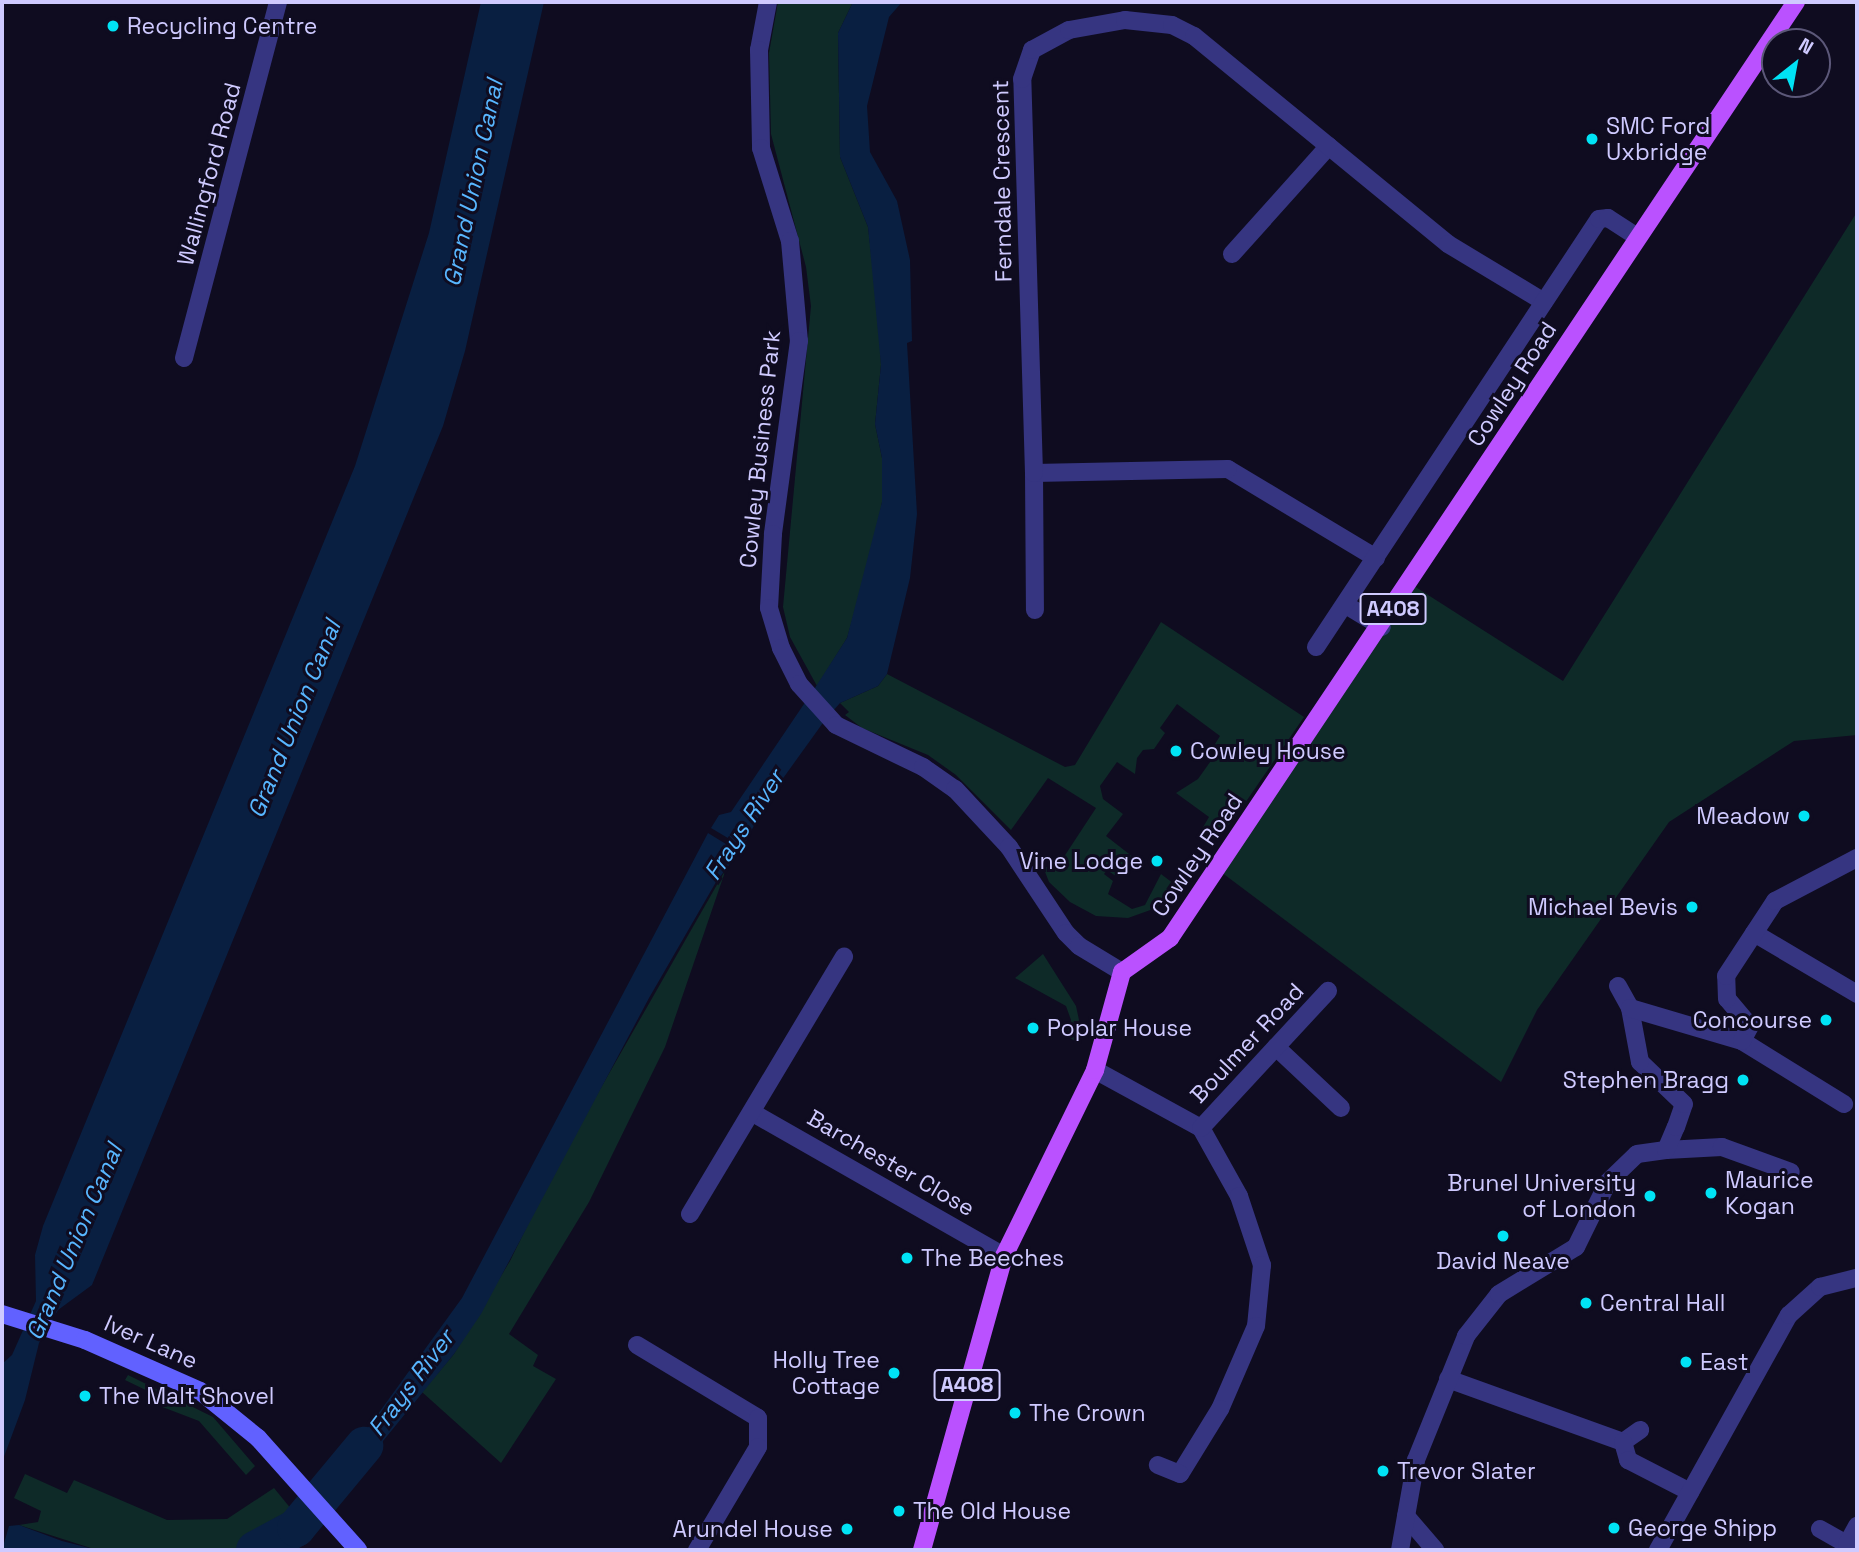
<!DOCTYPE html>
<style>
body{margin:0}
#map{position:relative;width:1859px;height:1552px;overflow:hidden;background:#0f0c20;font-family:"Space Grotesk",sans-serif}
div>[style]{position:absolute}
.green>*{inset:0;background:#0e2a28}
.water>*{inset:0;background:#091f41}
.river>*{height:38px;margin:-19px;padding:0 19px;transform-origin:19px;border-radius:19px;background:#091f41}
.street>*{height:18px;margin:-9px;padding:0 9px;transform-origin:9px;border-radius:9px;background:#363581}
.secondary>*{height:18px;margin:-9px;padding:0 9px;transform-origin:9px;border-radius:9px;background:#6161ff}
.primary>*{height:18px;margin:-9px;padding:0 9px;transform-origin:9px;border-radius:9px;background:#ba51ff}
.dots>*{width:19px;height:19px;translate:-50% -50%;box-sizing:border-box;border:4px solid #0f0c20;border-radius:50%}
span{translate:-50% -50%;white-space:nowrap;text-align:center;line-height:1.15;-webkit-text-stroke:6px #0f0c20;paint-order:stroke}
.shield-label span{padding:2px 5px;background:#0f0c20;border:2px solid;border-radius:5px;-webkit-text-stroke-width:0}
.shield-label{font-size:21px;color:#cfcaff;font-weight:700}
.poi-label{font-size:23px;color:#cfcaff}
.left{translate:0 -50%;text-align:left}
.right{translate:-100% -50%;text-align:right}
.street-label{font-size:23px;color:#cfcaff}
.water-label{font-size:24px;color:#58b6ff;font-style:italic}
.frame{position:absolute;inset:0;border:4px solid #cfcaff;pointer-events:none}
.north{position:absolute;left:1761px;top:28px;width:70px;height:70px;box-sizing:border-box;background:#0f0c20;border:2px solid #5c5879;border-radius:50%;rotate:31deg;font-size:19px;font-weight:700;line-height:28px;text-align:center;color:#cfcaff}
.north::after{content:'';display:block;margin:auto;width:24px;height:32px;background:#00e3f5;clip-path:polygon(50% 0,100% 100%,50% 72%,0 100%)}
</style>
<div id="map">
<div class="green">
<i style="clip-path:polygon(778px 2px,853px 2px,838px 33px,840px 157px,868px 227px,879px 320px,881px 365px,875px 424px,882px 458px,882px 502px,875px 541px,847px 638px,817px 686px,790px 637px,783px 607px,811px 306px,806px 267px,771px 134px,769px 53px)"></i>
<i style="clip-path:polygon(1857px 212px,1857px 735px,1794px 741px,1669px 822px,1537px 1010px,1501px 1082px,1217px 869px,1414px 586px,1563px 681px)"></i>
<i style="clip-path:polygon(1161px 622px,1304px 717px,1232px 822px,1207px 840px,1199px 834px,1209px 817px,1176px 793px,1198px 779px,1220px 748px,1215px 744px,1220px 736px,1177px 704px,1160px 728px,1165px 733px,1154px 749px,1143px 750px,1137px 758px,1135px 774px,1117px 762px,1100px 786px,1103px 799px,1123px 814px,1106px 836px,1133px 857px,1117px 877px,1107px 870px,1104px 874px,1113px 881px,1108px 894px,1132px 909px,1145px 905px,1161px 874px,1178px 887px,1156px 908px,1128px 918px,1096px 916px,1070px 902px,1049px 882px,1042px 864px,1054px 872px,1096px 808px,1048px 778px,1011px 830px,956px 775px,928px 755px,862px 728px,845px 715px,849px 712px,840px 703px,878px 686px,887px 674px,1065px 767px,1075px 765px)"></i>
<i style="clip-path:polygon(726px 869px,665px 1047px,589px 1202px,509px 1334px,538px 1355px,533px 1366px,556px 1379px,501px 1463px,422px 1392px,454px 1354px,510px 1261px,559px 1161px)"></i>
<i style="clip-path:polygon(1043px 954px,1076px 1006px,1079px 1020px,1075px 1041px,1066px 1036px,1071px 1020px,1066px 1006px,1015px 978px)"></i>
<i style="clip-path:polygon(128px 1375px,213px 1417px,255px 1466px,246px 1475px,199px 1421px,152px 1403px,156px 1395px,125px 1380px)"></i>
<i style="clip-path:polygon(25px 1474px,67px 1493px,74px 1480px,167px 1520px,227px 1519px,274px 1488px,292px 1510px,246px 1547px,235px 1550px,97px 1550px,19px 1525px,38px 1522px,41px 1511px,14px 1498px)"></i>
</div>
<div class="water">
<i style="clip-path:polygon(481px 2px,544px 2px,465px 351px,443px 426px,92px 1285px,58px 1310px,39px 1343px,25px 1400px,2px 1462px,2px 1364px,12px 1355px,36px 1301px,35px 1255px,43px 1226px,355px 466px,429px 233px)"></i>
<i style="clip-path:polygon(853px 2px,902px 2px,889px 17px,867px 106px,870px 152px,897px 201px,910px 260px,912px 341px,907px 343px,917px 514px,910px 578px,887px 674px,878px 686px,840px 703px,833px 711px,813px 691px,847px 638px,882px 502px,882px 458px,875px 424px,881px 365px,868px 227px,840px 157px,838px 33px)"></i>
<i style="clip-path:polygon(806px 701px,825px 720px,766px 802px,743px 847px,711px 828px,719px 815px,731px 812px)"></i>
<i style="clip-path:polygon(708px 833px,739px 852px,716px 882px,649px 998px,481px 1314px,454px 1354px,339px 1495px,323px 1477px,362px 1436px,462px 1298px)"></i>
<i style="clip-path:polygon(292px 1510px,312px 1532px,284px 1550px,235px 1550px,246px 1547px)"></i>
<i style="clip-path:polygon(19px 1525px,62px 1541px,97px 1550px,2px 1550px,9px 1526px)"></i>
</div>
<div class="river">
<i style="left:255px;top:1550px;width:47px;rotate:-28.2deg"></i>
<i style="left:296px;top:1528px;width:107px;rotate:-50.3deg"></i>
</div>
<div class="street">
<i style="left:768px;top:2px;width:49px;rotate:100.6deg"></i>
<i style="left:759px;top:50px;width:98px;rotate:88.8deg"></i>
<i style="left:761px;top:148px;width:97px;rotate:72.7deg"></i>
<i style="left:790px;top:241px;width:100px;rotate:84.9deg"></i>
<i style="left:799px;top:341px;width:195px;rotate:97.7deg"></i>
<i style="left:773px;top:534px;width:74px;rotate:93.1deg"></i>
<i style="left:769px;top:608px;width:42px;rotate:73.3deg"></i>
<i style="left:781px;top:648px;width:40px;rotate:63.4deg"></i>
<i style="left:799px;top:684px;width:55px;rotate:47.9deg"></i>
<i style="left:836px;top:725px;width:97px;rotate:25.8deg"></i>
<i style="left:923px;top:767px;width:39px;rotate:35deg"></i>
<i style="left:955px;top:789px;width:79px;rotate:47deg"></i>
<i style="left:1009px;top:847px;width:103px;rotate:56.5deg"></i>
<i style="left:1066px;top:933px;width:18px;rotate:45deg"></i>
<i style="left:1079px;top:946px;width:50px;rotate:31.2deg"></i>
<i style="left:1232px;top:254px;width:145px;rotate:-48.1deg"></i>
<i style="left:184px;top:358px;width:368px;rotate:-75.2deg"></i>
<i style="left:1034px;top:473px;width:137px;rotate:89.6deg"></i>
<i style="left:1376px;top:558px;width:173px;rotate:-149deg"></i>
<i style="left:1228px;top:469px;width:194px;rotate:178.8deg"></i>
<i style="left:1034px;top:473px;width:394px;rotate:-91.7deg"></i>
<i style="left:1022px;top:79px;width:31px;rotate:-71deg"></i>
<i style="left:1032px;top:50px;width:42px;rotate:-28.4deg"></i>
<i style="left:1069px;top:30px;width:57px;rotate:-10.1deg"></i>
<i style="left:1125px;top:20px;width:47px;rotate:6.1deg"></i>
<i style="left:1172px;top:25px;width:25px;rotate:27deg"></i>
<i style="left:1194px;top:36px;width:328px;rotate:39.3deg"></i>
<i style="left:1448px;top:244px;width:112px;rotate:31.1deg"></i>
<i style="left:1346px;top:605px;width:42px;rotate:31.4deg"></i>
<i style="left:1316px;top:647px;width:513px;rotate:-56.53deg"></i>
<i style="left:1599px;top:219px;width:9px;rotate:-6deg"></i>
<i style="left:1608px;top:218px;width:35px;rotate:33deg"></i>
<i style="left:1754px;top:933px;width:120px;rotate:30.6deg"></i>
<i style="left:1618px;top:986px;width:25px;rotate:61deg"></i>
<i style="left:1742px;top:1041px;width:120px;rotate:31.7deg"></i>
<i style="left:1276px;top:1047px;width:89px;rotate:43.2deg"></i>
<i style="left:1095px;top:1070px;width:121px;rotate:28.7deg"></i>
<i style="left:1201px;top:1128px;width:78px;rotate:60.8deg"></i>
<i style="left:1239px;top:1196px;width:73px;rotate:71.6deg"></i>
<i style="left:1262px;top:1265px;width:61px;rotate:95.6deg"></i>
<i style="left:1256px;top:1326px;width:90px;rotate:113.4deg"></i>
<i style="left:1220px;top:1409px;width:76px;rotate:121.6deg"></i>
<i style="left:1180px;top:1474px;width:24px;rotate:-158deg"></i>
<i style="left:753px;top:1113px;width:289px;rotate:29.7deg"></i>
<i style="left:1201px;top:1128px;width:187px;rotate:-47.2deg"></i>
<i style="left:1666px;top:1150px;width:56px;rotate:-3.1deg"></i>
<i style="left:1722px;top:1147px;width:73px;rotate:19.9deg"></i>
<i style="left:690px;top:1214px;width:300px;rotate:-59.1deg"></i>
<i style="left:637px;top:1345px;width:141px;rotate:31.1deg"></i>
<i style="left:758px;top:1418px;width:29px;rotate:90deg"></i>
<i style="left:758px;top:1447px;width:120px;rotate:120.6deg"></i>
<i style="left:1448px;top:1379px;width:186px;rotate:19.8deg"></i>
<i style="left:1623px;top:1442px;width:21px;rotate:-35deg"></i>
<i style="left:1623px;top:1442px;width:19px;rotate:74deg"></i>
<i style="left:1628px;top:1460px;width:70px;rotate:27.3deg"></i>
<i style="left:1406px;top:1516px;width:45px;rotate:49.5deg"></i>
<i style="left:1820px;top:1529px;width:43px;rotate:29.6deg"></i>
<i style="left:1847px;top:1544px;width:21px;rotate:-61deg"></i>
<i style="left:1400px;top:1550px;width:91px;rotate:-79.9deg"></i>
<i style="left:1416px;top:1460px;width:134px;rotate:-68deg"></i>
<i style="left:1466px;top:1336px;width:53px;rotate:-51.8deg"></i>
<i style="left:1499px;top:1294px;width:90px;rotate:-31.4deg"></i>
<i style="left:1576px;top:1247px;width:72px;rotate:-63.8deg"></i>
<i style="left:1608px;top:1182px;width:40px;rotate:-44deg"></i>
<i style="left:1637px;top:1154px;width:29px;rotate:-8deg"></i>
<i style="left:1666px;top:1150px;width:25px;rotate:-67deg"></i>
<i style="left:1676px;top:1127px;width:24px;rotate:-71deg"></i>
<i style="left:1684px;top:1104px;width:61px;rotate:-136.3deg"></i>
<i style="left:1640px;top:1062px;width:55px;rotate:-100.5deg"></i>
<i style="left:1630px;top:1008px;width:117px;rotate:16.4deg"></i>
<i style="left:1742px;top:1041px;width:17px;rotate:-62deg"></i>
<i style="left:1750px;top:1026px;width:35px;rotate:-130deg"></i>
<i style="left:1727px;top:999px;width:23px;rotate:-92deg"></i>
<i style="left:1726px;top:976px;width:90px;rotate:-56.8deg"></i>
<i style="left:1775px;top:901px;width:93px;rotate:-27.7deg"></i>
<i style="left:1658px;top:1550px;width:269px;rotate:-60.9deg"></i>
<i style="left:1789px;top:1315px;width:42px;rotate:-42.1deg"></i>
<i style="left:1820px;top:1287px;width:38px;rotate:-14deg"></i>
</div>
<div class="secondary">
<i style="left:2px;top:1314px;width:87px;rotate:17.4deg"></i>
<i style="left:85px;top:1340px;width:126px;rotate:23.9deg"></i>
<i style="left:200px;top:1391px;width:75px;rotate:39deg"></i>
<i style="left:258px;top:1438px;width:150px;rotate:48.2deg"></i>
</div>
<div class="primary">
<i style="left:922px;top:1550px;width:305px;rotate:-74.4deg"></i>
<i style="left:1004px;top:1256px;width:207px;rotate:-63.9deg"></i>
<i style="left:1095px;top:1070px;width:102px;rotate:-74.6deg"></i>
<i style="left:1122px;top:972px;width:59px;rotate:-35.3deg"></i>
<i style="left:1170px;top:938px;width:1126px;rotate:-56.23deg"></i>
</div>
<div class="dots">
<i style="left:113px;top:26px;background:#00e3f5"></i>
<i style="left:1592px;top:139px;background:#00e3f5"></i>
<i style="left:1176px;top:751px;background:#00e3f5"></i>
<i style="left:1804px;top:816px;background:#00e3f5"></i>
<i style="left:1157px;top:861px;background:#00e3f5"></i>
<i style="left:1692px;top:907px;background:#00e3f5"></i>
<i style="left:1826px;top:1020px;background:#00e3f5"></i>
<i style="left:1033px;top:1028px;background:#00e3f5"></i>
<i style="left:1743px;top:1080px;background:#00e3f5"></i>
<i style="left:1711px;top:1193px;background:#00e3f5"></i>
<i style="left:1650px;top:1196px;background:#00e3f5"></i>
<i style="left:1503px;top:1236px;background:#00e3f5"></i>
<i style="left:907px;top:1258px;background:#00e3f5"></i>
<i style="left:1586px;top:1303px;background:#00e3f5"></i>
<i style="left:1686px;top:1362px;background:#00e3f5"></i>
<i style="left:894px;top:1373px;background:#00e3f5"></i>
<i style="left:85px;top:1396px;background:#00e3f5"></i>
<i style="left:1015px;top:1413px;background:#00e3f5"></i>
<i style="left:1383px;top:1471px;background:#00e3f5"></i>
<i style="left:899px;top:1511px;background:#00e3f5"></i>
<i style="left:1614px;top:1528px;background:#00e3f5"></i>
<i style="left:847px;top:1529px;background:#00e3f5"></i>
</div>
<div class="shield-label">
<span style="left:1393px;top:609px">A408</span>
<span style="left:967px;top:1385px">A408</span>
</div>
<div class="poi-label">
<span class="left" style="left:127px;top:26px">Recycling Centre</span>
<span class="left" style="left:1606px;top:139px">SMC Ford<br>Uxbridge</span>
<span class="left" style="left:1190px;top:751px">Cowley House</span>
<span class="right" style="left:1790px;top:816px">Meadow</span>
<span class="right" style="left:1143px;top:861px">Vine Lodge</span>
<span class="right" style="left:1678px;top:907px">Michael Bevis</span>
<span class="right" style="left:1812px;top:1020px">Concourse</span>
<span class="left" style="left:1047px;top:1028px">Poplar House</span>
<span class="right" style="left:1729px;top:1080px">Stephen Bragg</span>
<span class="left" style="left:1725px;top:1193px">Maurice<br>Kogan</span>
<span class="right" style="left:1636px;top:1196px">Brunel University<br>of London</span>
<span class="left" style="left:921px;top:1258px">The Beeches</span>
<span style="left:1503px;top:1261px">David Neave</span>
<span class="left" style="left:1600px;top:1303px">Central Hall</span>
<span class="right" style="left:880px;top:1373px">Holly Tree<br>Cottage</span>
<span class="left" style="left:1700px;top:1362px">East</span>
<span class="left" style="left:99px;top:1396px">The Malt Shovel</span>
<span class="left" style="left:1029px;top:1413px">The Crown</span>
<span class="left" style="left:1397px;top:1471px">Trevor Slater</span>
<span class="left" style="left:913px;top:1511px">The Old House</span>
<span class="left" style="left:1628px;top:1528px">George Shipp</span>
<span class="right" style="left:833px;top:1529px">Arundel House</span>
</div>
<div class="street-label">
<span style="left:209px;top:174px;rotate:-75deg">Wallingford Road</span>
<span style="left:1002px;top:181px;rotate:-91deg">Ferndale Crescent</span>
<span style="left:1512px;top:384px;rotate:-57deg">Cowley Road</span>
<span style="left:760px;top:449px;rotate:-84deg">Cowley Business Park</span>
<span style="left:1197px;top:855px;rotate:-56deg">Cowley Road</span>
<span style="left:1247px;top:1043px;rotate:-47deg">Boulmer Road</span>
<span style="left:891px;top:1163px;rotate:30deg">Barchester Close</span>
<span style="left:151px;top:1342px;rotate:24deg">Iver Lane</span>
</div>
<div class="water-label">
<span style="left:473px;top:183px;rotate:-78deg">Grand Union Canal</span>
<span style="left:294px;top:719px;rotate:-68deg">Grand Union Canal</span>
<span style="left:744px;top:825px;rotate:-57deg">Frays River</span>
<span style="left:74px;top:1242px;rotate:-67deg">Grand Union Canal</span>
<span style="left:411px;top:1383px;rotate:-53deg">Frays River</span>
</div>
<div class="frame"></div>
<div class="north">N</div>
</div>
